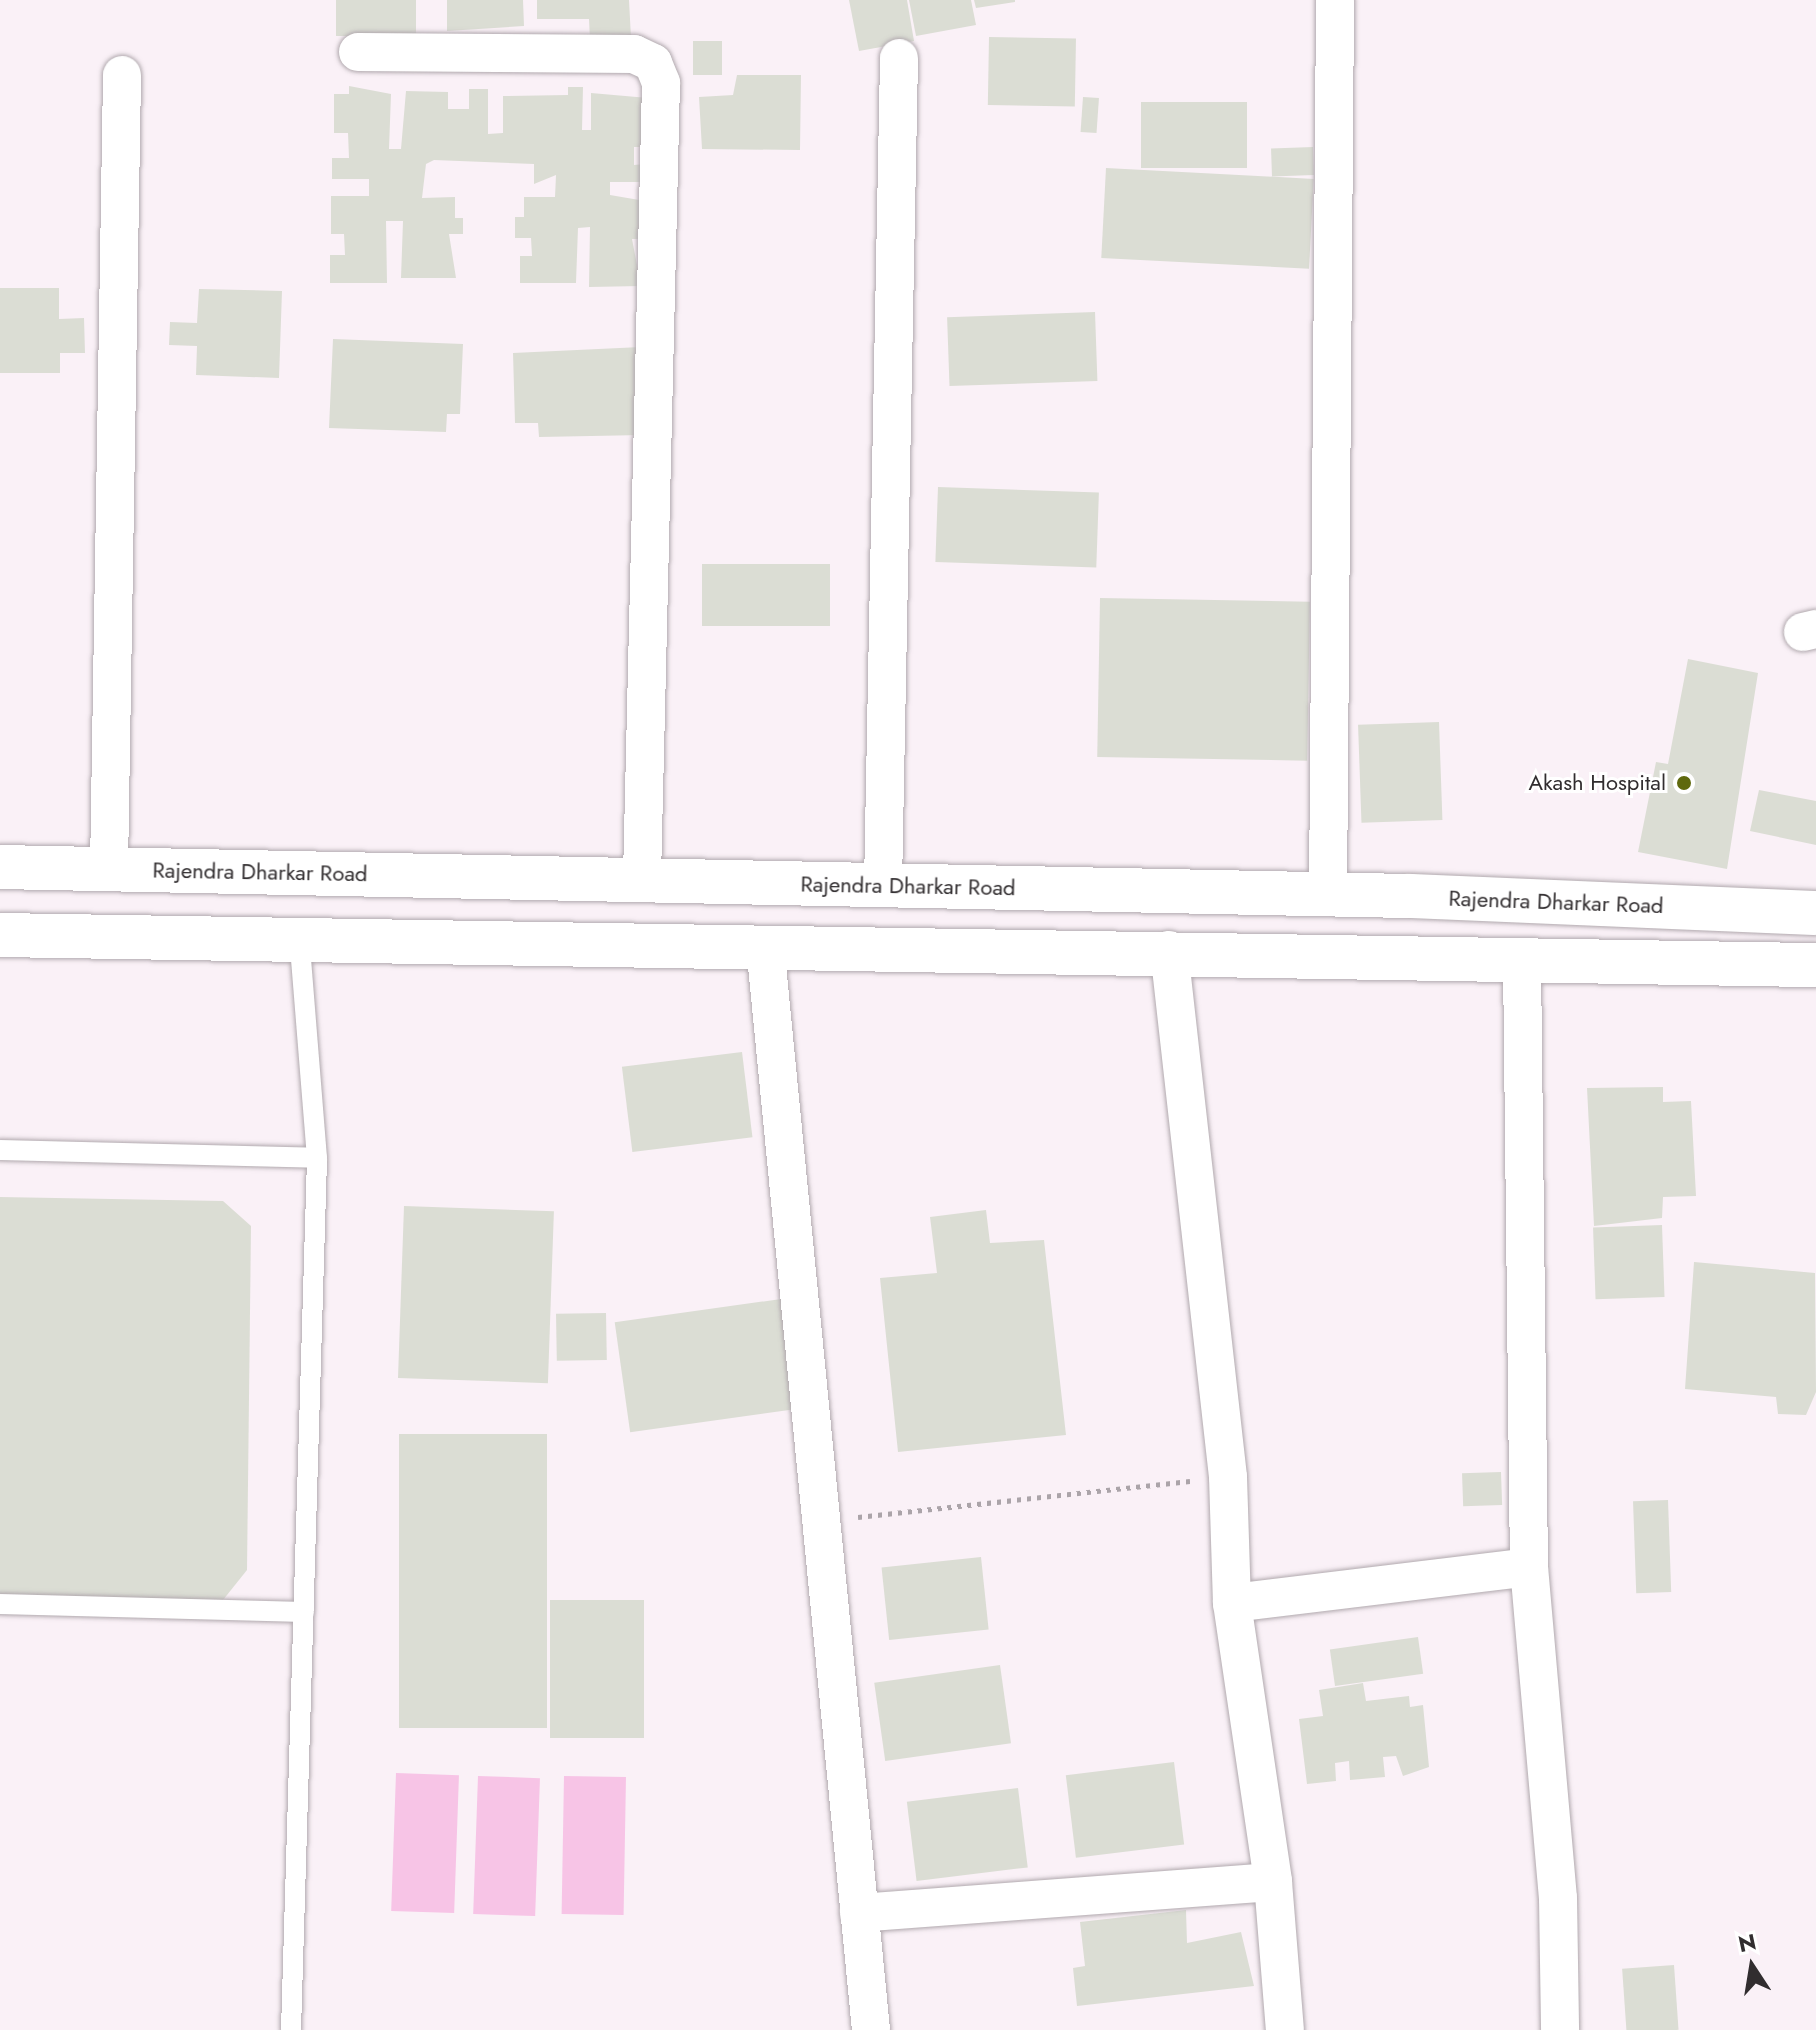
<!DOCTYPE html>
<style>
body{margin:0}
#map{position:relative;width:1816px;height:2030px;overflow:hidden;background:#faf1f7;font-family:Jost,sans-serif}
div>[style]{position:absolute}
.green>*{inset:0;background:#f7c4e6;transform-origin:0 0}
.building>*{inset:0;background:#dbddd4;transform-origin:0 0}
.path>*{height:5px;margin-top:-2.5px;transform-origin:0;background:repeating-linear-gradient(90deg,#aba4a9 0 4px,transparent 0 10px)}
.roads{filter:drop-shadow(0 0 2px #b1a9ae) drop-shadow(0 0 2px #b1a9ae)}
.service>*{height:20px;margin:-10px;padding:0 10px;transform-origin:10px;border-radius:10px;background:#fff}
.minor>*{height:38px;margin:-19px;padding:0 19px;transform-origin:19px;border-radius:19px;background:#fff}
.secondary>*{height:44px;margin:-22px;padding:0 22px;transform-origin:22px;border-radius:22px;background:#fff}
.dots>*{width:22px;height:22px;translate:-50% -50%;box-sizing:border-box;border:4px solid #fff;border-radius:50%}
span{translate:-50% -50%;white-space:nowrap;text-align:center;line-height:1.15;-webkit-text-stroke:6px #fff;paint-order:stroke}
.poi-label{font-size:22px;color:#312d2f}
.right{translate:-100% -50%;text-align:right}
.street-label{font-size:22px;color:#312d2f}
.north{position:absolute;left:1712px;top:1926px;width:80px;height:80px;-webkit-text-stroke:6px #fff;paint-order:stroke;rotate:348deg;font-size:22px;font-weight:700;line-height:32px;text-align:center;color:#312d2f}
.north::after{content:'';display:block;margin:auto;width:28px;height:36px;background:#312d2f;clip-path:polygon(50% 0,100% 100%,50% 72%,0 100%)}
</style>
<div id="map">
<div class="green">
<i style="left:396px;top:1773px;width:63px;height:138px;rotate:2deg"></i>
<i style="left:478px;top:1776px;width:62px;height:138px;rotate:2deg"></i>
<i style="left:564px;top:1776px;width:62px;height:138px;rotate:1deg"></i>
</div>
<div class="building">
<i style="left:336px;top:0;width:80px;height:36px"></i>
<i style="clip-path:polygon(447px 0,523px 0,524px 26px,447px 31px)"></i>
<i style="clip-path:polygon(537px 0,629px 0,631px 38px,590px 40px,589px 19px,537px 19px)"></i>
<i style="clip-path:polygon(849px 0,907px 0,914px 41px,859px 51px)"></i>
<i style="clip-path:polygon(909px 0,971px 0,976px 25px,916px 36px)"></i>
<i style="clip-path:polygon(974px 0,1015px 0,1015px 2px,976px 8px)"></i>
<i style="left:989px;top:37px;width:87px;height:68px;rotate:1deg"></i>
<i style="left:693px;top:41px;width:29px;height:34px"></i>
<i style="clip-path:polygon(737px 75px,801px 75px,800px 150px,702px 149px,699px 97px,733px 95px)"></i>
<i style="clip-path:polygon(349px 86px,391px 94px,389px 149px,401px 149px,406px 91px,448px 92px,448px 109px,469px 109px,469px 89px,488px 89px,488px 134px,503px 133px,503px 96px,568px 95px,568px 87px,583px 87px,582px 130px,591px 130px,591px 93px,648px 98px,649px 147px,634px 147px,634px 165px,645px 164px,645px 182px,610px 182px,610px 195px,645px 201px,646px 239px,632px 239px,641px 286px,589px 287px,590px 227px,578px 228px,576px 283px,520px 283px,520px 256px,532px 256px,531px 238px,515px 238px,515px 217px,524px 217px,524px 197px,555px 197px,556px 175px,534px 184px,534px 164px,434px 160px,426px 164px,422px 198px,455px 197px,455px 218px,463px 218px,463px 234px,449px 234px,456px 278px,401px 278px,403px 221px,386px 221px,387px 283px,330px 283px,330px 255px,345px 255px,344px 234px,331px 234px,331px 196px,369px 196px,369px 179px,332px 179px,332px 158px,349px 158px,348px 133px,334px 133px,334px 94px,349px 94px)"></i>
<i style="left:1083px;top:97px;width:16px;height:35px;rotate:4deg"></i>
<i style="left:1141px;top:102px;width:106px;height:66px"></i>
<i style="left:1313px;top:147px;width:28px;height:42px;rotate:88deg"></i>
<i style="left:1106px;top:168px;width:208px;height:90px;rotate:3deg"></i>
<i style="clip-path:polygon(0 288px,59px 288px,59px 319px,84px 318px,85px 353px,60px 353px,60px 373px,0 373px)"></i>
<i style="clip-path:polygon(199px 289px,282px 291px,279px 378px,196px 375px,197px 346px,169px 345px,170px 322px,197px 323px)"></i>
<i style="left:1095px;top:312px;width:69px;height:148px;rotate:88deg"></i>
<i style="clip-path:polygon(333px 339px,463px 344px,460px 414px,447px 414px,446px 432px,329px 428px)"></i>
<i style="clip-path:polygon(641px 347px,643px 435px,539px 437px,538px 423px,515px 423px,513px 353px)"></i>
<i style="left:938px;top:487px;width:161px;height:75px;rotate:2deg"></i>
<i style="left:830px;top:564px;width:62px;height:128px;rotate:90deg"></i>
<i style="left:1100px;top:598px;width:210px;height:159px;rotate:1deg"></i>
<i style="clip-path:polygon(1688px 659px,1758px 673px,1727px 869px,1638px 852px,1656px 762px,1668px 764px)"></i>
<i style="left:1439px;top:722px;width:98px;height:81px;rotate:88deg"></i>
<i style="clip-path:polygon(1759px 790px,1816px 801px,1816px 845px,1750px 831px)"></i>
<i style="left:742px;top:1052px;width:86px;height:121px;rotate:83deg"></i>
<i style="clip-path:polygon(1663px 1087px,1663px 1102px,1691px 1101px,1696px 1196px,1663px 1197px,1662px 1218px,1594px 1226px,1587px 1088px)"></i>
<i style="clip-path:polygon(0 1197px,223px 1201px,251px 1226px,247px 1570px,223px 1600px,0 1594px)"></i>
<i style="left:404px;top:1206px;width:150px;height:172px;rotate:2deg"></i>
<i style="clip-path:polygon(986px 1210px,990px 1243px,1044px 1240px,1066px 1435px,898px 1452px,880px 1278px,937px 1273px,930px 1217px)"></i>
<i style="left:1662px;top:1225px;width:72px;height:69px;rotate:88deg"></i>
<i style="clip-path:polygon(1694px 1262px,1815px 1273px,1816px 1392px,1806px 1415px,1778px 1414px,1776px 1397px,1685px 1389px)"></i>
<i style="left:788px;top:1298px;width:111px;height:175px;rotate:82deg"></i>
<i style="left:606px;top:1313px;width:47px;height:50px;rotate:89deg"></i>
<i style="left:399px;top:1434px;width:148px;height:294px"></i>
<i style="left:1501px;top:1472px;width:33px;height:39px;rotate:88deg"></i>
<i style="left:1668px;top:1500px;width:92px;height:35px;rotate:88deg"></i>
<i style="left:981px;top:1557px;width:73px;height:100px;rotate:84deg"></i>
<i style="left:644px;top:1600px;width:138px;height:94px;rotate:90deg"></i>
<i style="left:1418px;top:1637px;width:37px;height:89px;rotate:82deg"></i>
<i style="left:1000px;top:1665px;width:79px;height:127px;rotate:82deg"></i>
<i style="clip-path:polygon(1363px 1683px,1366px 1701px,1409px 1696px,1410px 1707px,1423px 1705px,1429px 1767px,1403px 1776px,1396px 1756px,1383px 1757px,1385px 1777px,1350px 1780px,1349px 1761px,1335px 1763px,1336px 1781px,1307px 1784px,1299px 1719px,1323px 1716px,1319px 1690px)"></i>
<i style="left:1174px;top:1762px;width:83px;height:109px;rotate:83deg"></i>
<i style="left:1018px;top:1788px;width:80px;height:112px;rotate:83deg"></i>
<i style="clip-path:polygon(1186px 1910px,1187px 1943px,1241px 1932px,1254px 1986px,1077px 2006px,1073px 1968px,1085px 1966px,1080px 1922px)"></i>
<i style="left:1674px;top:1965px;width:65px;height:52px;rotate:86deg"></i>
</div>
<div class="path">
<i style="left:858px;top:1517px;width:334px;rotate:-6.2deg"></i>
</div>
<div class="roads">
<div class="service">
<i style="left:0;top:1150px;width:317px;rotate:1.4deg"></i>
<i style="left:317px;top:1158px;width:224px;rotate:-94.6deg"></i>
<i style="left:0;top:1604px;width:304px;rotate:1.5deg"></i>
<i style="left:291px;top:2030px;width:872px;rotate:-88.29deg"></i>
</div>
<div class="minor">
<i style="left:358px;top:52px;width:276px;rotate:0.4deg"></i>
<i style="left:634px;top:54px;width:21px;rotate:25deg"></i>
<i style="left:653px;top:63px;width:22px;rotate:68deg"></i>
<i style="left:661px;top:83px;width:797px;rotate:91.37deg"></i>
<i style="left:1803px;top:632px;width:13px;rotate:-13deg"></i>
<i style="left:109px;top:869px;width:794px;rotate:-89.06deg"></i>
<i style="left:883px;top:885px;width:827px;rotate:-88.89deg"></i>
<i style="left:1328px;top:896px;width:896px;rotate:-89.55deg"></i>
<i style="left:765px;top:945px;width:1090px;rotate:84.42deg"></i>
<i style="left:1169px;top:950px;width:530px;rotate:83.61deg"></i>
<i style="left:1228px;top:1477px;width:126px;rotate:88.2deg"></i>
<i style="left:1232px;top:1603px;width:282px;rotate:81.6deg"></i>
<i style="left:1273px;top:1882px;width:148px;rotate:85.4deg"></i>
<i style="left:1522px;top:961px;width:606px;rotate:89.34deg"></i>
<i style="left:1529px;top:1567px;width:332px;rotate:85deg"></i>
<i style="left:1558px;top:1898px;width:132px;rotate:89.1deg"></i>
<i style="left:1232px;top:1603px;width:299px;rotate:-6.9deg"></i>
<i style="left:859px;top:1913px;width:415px;rotate:-4.3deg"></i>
</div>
<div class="secondary">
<i style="left:0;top:867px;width:1410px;rotate:1.18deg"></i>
<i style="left:1410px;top:896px;width:406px;rotate:2.4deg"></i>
<i style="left:0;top:935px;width:1816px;rotate:0.95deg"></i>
</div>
</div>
<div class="dots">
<i style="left:1684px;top:783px;background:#5f690d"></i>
</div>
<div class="poi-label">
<span class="right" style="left:1666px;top:783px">Akash Hospital</span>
</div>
<div class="street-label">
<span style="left:260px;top:872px;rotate:1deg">Rajendra Dharkar Road</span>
<span style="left:908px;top:886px;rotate:1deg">Rajendra Dharkar Road</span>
<span style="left:1556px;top:902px;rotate:2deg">Rajendra Dharkar Road</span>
</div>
<div class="north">N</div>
</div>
